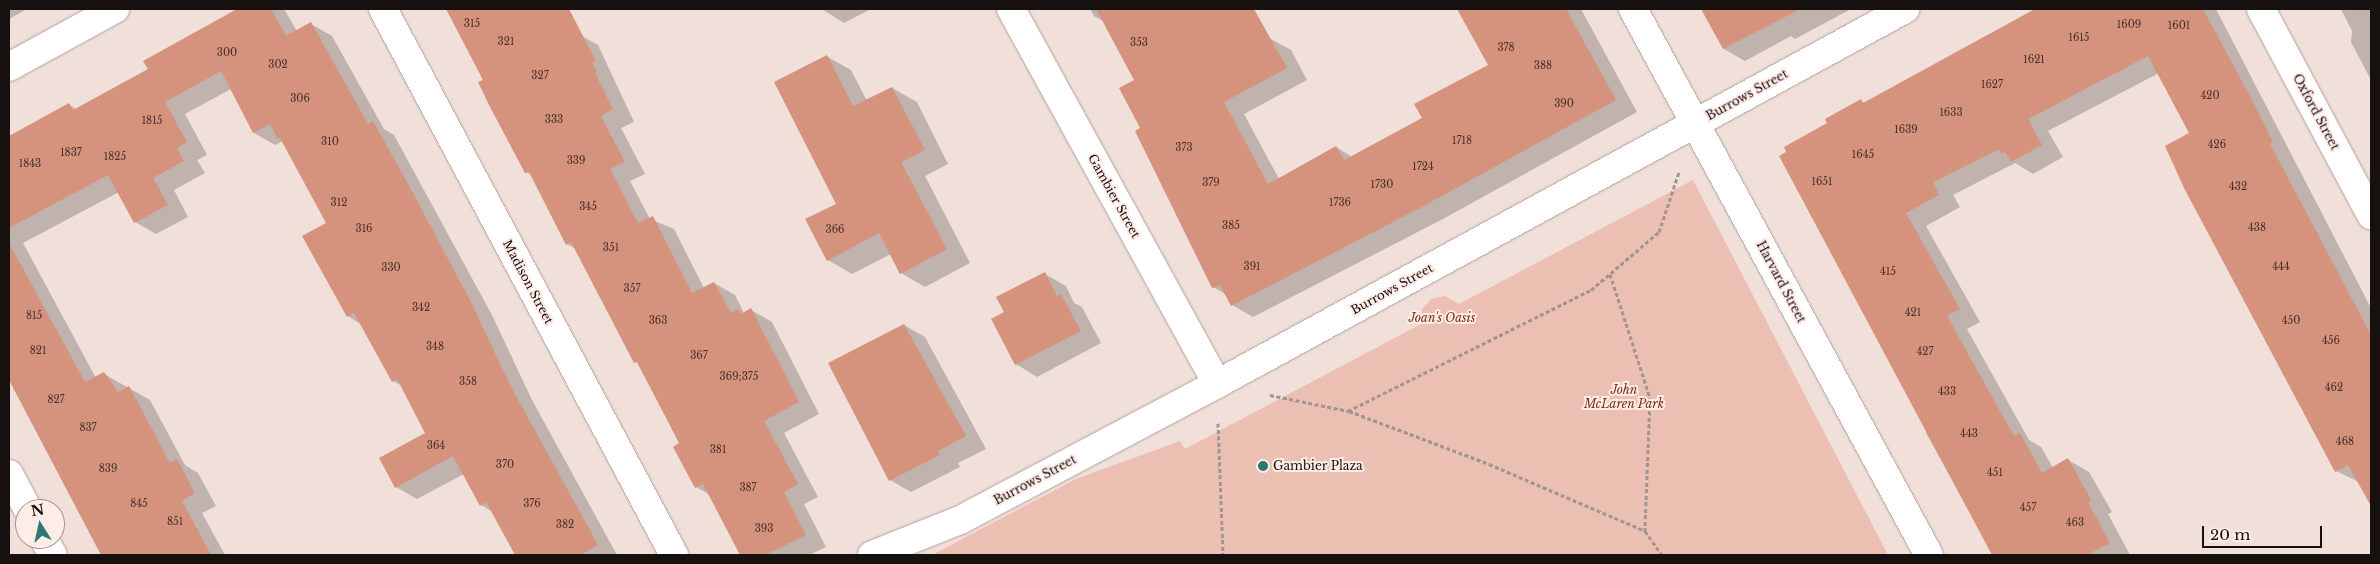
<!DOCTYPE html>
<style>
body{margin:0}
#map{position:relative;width:2380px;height:564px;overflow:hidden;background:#f1dfd9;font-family:"Libre Baskerville",serif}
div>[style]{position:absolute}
.green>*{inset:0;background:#ebbfb1}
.shadow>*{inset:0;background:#0003}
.building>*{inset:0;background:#d5927d}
.path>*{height:3px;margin-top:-1.5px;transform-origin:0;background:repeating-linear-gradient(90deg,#a29490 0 4px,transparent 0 6.5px)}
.roads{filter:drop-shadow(0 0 1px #b2a19c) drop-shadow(0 0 1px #b2a19c)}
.minor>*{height:28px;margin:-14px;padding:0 14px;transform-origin:14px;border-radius:14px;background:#fff}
.dots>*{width:14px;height:14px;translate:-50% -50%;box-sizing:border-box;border:2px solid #feece7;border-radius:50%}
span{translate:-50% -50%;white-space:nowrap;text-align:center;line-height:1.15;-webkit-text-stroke:4px #feece7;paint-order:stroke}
.number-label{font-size:10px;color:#46302a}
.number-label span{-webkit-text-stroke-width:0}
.street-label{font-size:12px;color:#16100e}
.park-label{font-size:12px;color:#7f2f14;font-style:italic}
.poi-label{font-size:12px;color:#16100e}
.left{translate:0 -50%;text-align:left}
.frame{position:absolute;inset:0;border:10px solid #16100e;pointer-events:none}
.north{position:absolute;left:15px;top:499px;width:50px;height:50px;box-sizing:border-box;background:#feece7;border:1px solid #a19490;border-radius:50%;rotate:350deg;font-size:14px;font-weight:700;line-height:20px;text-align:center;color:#16100e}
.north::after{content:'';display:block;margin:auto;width:18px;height:22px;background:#2f7872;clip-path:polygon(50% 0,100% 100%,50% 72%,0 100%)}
.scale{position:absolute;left:2202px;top:526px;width:120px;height:22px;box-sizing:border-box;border:2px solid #16100e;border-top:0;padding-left:6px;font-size:15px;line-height:18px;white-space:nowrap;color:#16100e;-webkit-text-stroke:4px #feece7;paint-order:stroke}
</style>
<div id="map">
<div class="green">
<i style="clip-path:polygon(1693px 180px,1888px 555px,932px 555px,1076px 479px,1180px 441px,1185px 449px,1421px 324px,1422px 309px,1431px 299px,1445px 296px,1459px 304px)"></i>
</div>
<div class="shadow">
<i style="clip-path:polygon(9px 9px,27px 9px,9px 19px)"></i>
<i style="clip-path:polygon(240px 9px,284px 9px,297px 31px,311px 24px,332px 36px,384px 129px,394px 135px,492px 315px,532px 400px,617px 555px,517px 555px,493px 512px,481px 505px,464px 474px,417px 499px,396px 487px,426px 434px,402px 386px,393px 381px,362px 325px,348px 316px,328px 224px,283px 141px,275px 145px,254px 133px,231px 89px,185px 114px,207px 155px,197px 160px,205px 173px,174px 190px,188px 217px,156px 234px,135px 222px,119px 192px,23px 243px,96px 378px,104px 374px,150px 400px,185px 465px,198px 473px,216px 506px,202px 513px,225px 555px,107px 555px,101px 552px,9px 378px,9px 137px,69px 105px,76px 109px,149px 70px,145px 62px)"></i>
<i style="clip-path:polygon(447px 9px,567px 9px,582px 36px,598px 45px,634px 122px,621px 128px,645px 174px,630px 181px,650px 219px,674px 229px,704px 288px,714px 283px,735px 295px,744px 313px,751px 310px,772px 322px,819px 414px,784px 433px,818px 497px,804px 504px,826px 547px,809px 555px,741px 555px,710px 495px,696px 487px,681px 444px,576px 249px,567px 244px,532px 175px,526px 172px,485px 81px)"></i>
<i style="clip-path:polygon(822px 9px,871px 9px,844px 23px)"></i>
<i style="clip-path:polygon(1090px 9px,1231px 9px,1252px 47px,1269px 38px,1291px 50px,1307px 80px,1244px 114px,1279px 179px,1336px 147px,1352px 157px,1424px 118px,1489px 66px,1459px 9px,1581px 9px,1637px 112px,1441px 220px,1253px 317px,1232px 305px,1227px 295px,1213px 287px,1136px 131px,1142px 128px,1136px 80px,1105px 22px,1094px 16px)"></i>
<i style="clip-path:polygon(1703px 9px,1851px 9px,1795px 39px,1791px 36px,1745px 61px,1724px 49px)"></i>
<i style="clip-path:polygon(2036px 9px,2216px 9px,2371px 308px,2371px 505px,2359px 482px,2336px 471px,2190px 134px,2159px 73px,2048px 131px,2063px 157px,2033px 174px,2015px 163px,1953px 195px,1960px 207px,1926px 226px,1980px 322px,1967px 329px,2029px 440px,2041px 447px,2053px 468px,2068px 460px,2089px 472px,2112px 512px,2108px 514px,2130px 555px,1994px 555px,1926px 433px,1929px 431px,1829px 123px,1861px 101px,1865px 103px)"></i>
<i style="clip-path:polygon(2341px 9px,2371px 9px,2371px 80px,2351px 42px,2352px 31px)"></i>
<i style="clip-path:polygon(826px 56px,851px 70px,867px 101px,892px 88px,917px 102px,948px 164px,925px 176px,970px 263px,925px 287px,901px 273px,891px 254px,852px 274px,828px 260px,838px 204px)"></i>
<i style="clip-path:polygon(1045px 274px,1066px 286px,1074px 303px,1082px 307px,1101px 343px,1037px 377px,1016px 364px,1005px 313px)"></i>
<i style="clip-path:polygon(904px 325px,925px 337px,986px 449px,958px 463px,960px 467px,911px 492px,890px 480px)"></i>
</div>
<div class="building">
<i style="clip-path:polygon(237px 9px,271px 9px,286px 36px,311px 22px,368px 124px,373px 121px,406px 180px,471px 302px,511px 387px,598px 545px,580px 555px,515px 555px,486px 502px,480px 506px,453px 456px,395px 488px,379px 458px,425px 433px,397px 379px,392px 382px,354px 313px,347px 317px,302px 236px,326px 223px,280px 138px,278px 139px,270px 124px,253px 133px,221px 71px,165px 102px,187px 142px,177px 148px,184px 161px,153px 178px,168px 205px,134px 223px,108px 175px,9px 228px,9px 136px,69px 103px,73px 110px,148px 69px,143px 61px)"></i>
<i style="clip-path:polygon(446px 9px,569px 9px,596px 61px,592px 63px,597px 72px,595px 73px,613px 109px,601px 116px,625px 162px,610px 169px,638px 223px,653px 216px,692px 293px,714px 282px,731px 313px,738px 309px,741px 314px,751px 308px,799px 402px,764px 421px,798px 484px,784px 492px,806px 535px,765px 555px,740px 555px,703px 484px,695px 488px,673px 447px,679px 443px,637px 362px,634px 363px,571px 242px,566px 245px,529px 172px,525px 173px,489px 105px,478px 82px,483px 80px)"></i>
<i style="clip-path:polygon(1096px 9px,1254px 9px,1287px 68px,1224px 102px,1268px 184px,1336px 146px,1344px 160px,1422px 118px,1414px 104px,1488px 65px,1457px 9px,1566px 9px,1616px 100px,1420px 208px,1231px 306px,1220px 285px,1212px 288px,1135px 131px,1140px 128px,1119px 88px,1134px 80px)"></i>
<i style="clip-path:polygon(1701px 9px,1800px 9px,1723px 49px)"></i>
<i style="clip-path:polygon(2035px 9px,2203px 9px,2252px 100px,2273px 142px,2270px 144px,2371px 335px,2371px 506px,2348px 465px,2335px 472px,2184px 188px,2165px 146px,2189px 133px,2148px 56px,2028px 119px,2042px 145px,2011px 162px,2005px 152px,2001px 154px,1999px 149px,1933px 182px,1939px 195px,1906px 213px,1960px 309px,1947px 316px,2014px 436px,2020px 433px,2042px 473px,2068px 458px,2091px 500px,2088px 502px,2110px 543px,2087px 555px,1992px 555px,1779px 156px,1786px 152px,1784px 147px,1827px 123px,1825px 119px,1861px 99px,1863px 103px)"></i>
<i style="clip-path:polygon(827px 55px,853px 106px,892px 87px,925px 150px,901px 162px,947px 249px,900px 274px,879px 233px,827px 261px,805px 219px,836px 204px,774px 82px)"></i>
<i style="clip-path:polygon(9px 243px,85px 382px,104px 372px,118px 392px,129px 386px,170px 463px,177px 459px,195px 493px,182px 501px,211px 555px,101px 555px,9px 380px)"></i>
<i style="clip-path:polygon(1045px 272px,1057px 296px,1061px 294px,1081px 331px,1015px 365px,991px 319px,1004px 312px,996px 297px)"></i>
<i style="clip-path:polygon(904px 324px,966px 436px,938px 451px,940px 455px,889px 481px,828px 363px)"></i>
</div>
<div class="path">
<i style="left:1610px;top:274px;width:130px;rotate:72.1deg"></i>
<i style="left:1650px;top:398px;width:133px;rotate:92.2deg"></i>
<i style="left:1645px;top:531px;width:29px;rotate:55deg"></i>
<i style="left:1270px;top:395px;width:80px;rotate:11.6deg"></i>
<i style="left:1348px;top:411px;width:271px;rotate:-26.5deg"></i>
<i style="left:1591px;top:290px;width:89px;rotate:-40.5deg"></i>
<i style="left:1659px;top:232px;width:63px;rotate:-71.6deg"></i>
<i style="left:1349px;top:411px;width:150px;rotate:20.7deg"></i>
<i style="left:1489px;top:464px;width:170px;rotate:23.2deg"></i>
<i style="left:1218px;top:423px;width:132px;rotate:87.8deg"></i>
</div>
<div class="roads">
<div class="minor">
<i style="left:383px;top:9px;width:619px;rotate:61.94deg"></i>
<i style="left:1011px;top:9px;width:428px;rotate:61.2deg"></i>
<i style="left:1633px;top:9px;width:621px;rotate:61.54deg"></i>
<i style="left:2261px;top:9px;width:234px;rotate:61.9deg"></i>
<i style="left:9px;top:67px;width:121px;rotate:-28.7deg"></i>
<i style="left:9px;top:474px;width:40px;rotate:62deg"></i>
<i style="left:44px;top:539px;width:18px;rotate:61deg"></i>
<i style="left:872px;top:555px;width:95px;rotate:-21.7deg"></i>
<i style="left:960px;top:520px;width:291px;rotate:-27.9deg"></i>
<i style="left:1217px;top:384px;width:784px;rotate:-28.59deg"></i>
</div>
</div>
<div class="dots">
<i style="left:1263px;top:466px;background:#2f7872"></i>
</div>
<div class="number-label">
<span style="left:472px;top:24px">315</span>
<span style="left:2129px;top:25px">1609</span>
<span style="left:2179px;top:26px">1601</span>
<span style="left:2079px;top:38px">1615</span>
<span style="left:506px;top:42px">321</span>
<span style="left:1139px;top:43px">353</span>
<span style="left:1506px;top:48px">378</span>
<span style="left:227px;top:53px">300</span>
<span style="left:2034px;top:60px">1621</span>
<span style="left:278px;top:65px">302</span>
<span style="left:1543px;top:66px">388</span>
<span style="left:540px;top:76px">327</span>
<span style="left:1992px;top:85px">1627</span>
<span style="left:2210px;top:96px">420</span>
<span style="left:300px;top:99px">306</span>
<span style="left:1564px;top:104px">390</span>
<span style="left:1951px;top:113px">1633</span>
<span style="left:554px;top:120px">333</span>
<span style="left:152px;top:121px">1815</span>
<span style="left:1906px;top:130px">1639</span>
<span style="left:1462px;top:141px">1718</span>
<span style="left:330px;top:142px">310</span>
<span style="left:2217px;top:145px">426</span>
<span style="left:1184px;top:148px">373</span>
<span style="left:71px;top:153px">1837</span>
<span style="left:1863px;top:155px">1645</span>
<span style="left:115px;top:157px">1825</span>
<span style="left:576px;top:161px">339</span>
<span style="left:30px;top:164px">1843</span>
<span style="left:1423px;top:167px">1724</span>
<span style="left:1822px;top:182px">1651</span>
<span style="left:1211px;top:183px">379</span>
<span style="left:1382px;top:185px">1730</span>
<span style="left:2238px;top:187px">432</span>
<span style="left:339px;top:203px">312</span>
<span style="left:1340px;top:203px">1736</span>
<span style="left:588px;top:207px">345</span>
<span style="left:1231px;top:226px">385</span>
<span style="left:2257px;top:228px">438</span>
<span style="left:364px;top:229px">316</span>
<span style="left:835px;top:230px">366</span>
<span style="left:611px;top:248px">351</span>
<span style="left:1252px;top:267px">391</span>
<span style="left:2281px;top:267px">444</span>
<span style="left:391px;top:268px">330</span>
<span style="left:1888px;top:272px">415</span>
<span style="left:632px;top:289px">357</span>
<span style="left:421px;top:308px">342</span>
<span style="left:1913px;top:313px">421</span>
<span style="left:34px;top:316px">815</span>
<span style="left:658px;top:321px">363</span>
<span style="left:2291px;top:321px">450</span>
<span style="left:2331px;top:341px">456</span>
<span style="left:435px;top:347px">348</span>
<span style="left:38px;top:351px">821</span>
<span style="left:1925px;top:352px">427</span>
<span style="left:699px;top:356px">367</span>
<span style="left:739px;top:377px">369;375</span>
<span style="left:468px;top:382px">358</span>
<span style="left:2334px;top:388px">462</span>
<span style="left:1947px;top:392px">433</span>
<span style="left:56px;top:400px">827</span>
<span style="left:88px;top:428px">837</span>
<span style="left:1969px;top:434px">443</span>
<span style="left:2345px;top:442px">468</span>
<span style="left:436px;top:446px">364</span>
<span style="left:718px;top:450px">381</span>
<span style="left:505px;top:465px">370</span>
<span style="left:108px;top:469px">839</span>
<span style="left:1995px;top:473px">451</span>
<span style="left:748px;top:488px">387</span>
<span style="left:139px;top:504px">845</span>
<span style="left:532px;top:504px">376</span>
<span style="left:2028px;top:508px">457</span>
<span style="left:175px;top:522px">851</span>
<span style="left:2075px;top:523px">463</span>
<span style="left:565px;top:525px">382</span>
<span style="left:764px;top:529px">393</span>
</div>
<div class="street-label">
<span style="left:1747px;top:95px;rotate:-29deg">Burrows Street</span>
<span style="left:2316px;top:112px;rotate:62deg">Oxford Street</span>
<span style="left:1114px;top:196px;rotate:61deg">Gambier Street</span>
<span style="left:528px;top:282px;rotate:62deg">Madison Street</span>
<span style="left:1781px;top:282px;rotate:62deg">Harvard Street</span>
<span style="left:1392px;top:289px;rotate:-29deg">Burrows Street</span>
<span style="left:1035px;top:480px;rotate:-28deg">Burrows Street</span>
</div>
<div class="park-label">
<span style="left:1442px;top:318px">Joan's Oasis</span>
<span style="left:1624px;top:397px">John<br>McLaren Park</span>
</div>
<div class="poi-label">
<span class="left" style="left:1273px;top:466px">Gambier Plaza</span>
</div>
<div class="frame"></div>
<div class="north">N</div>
<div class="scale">20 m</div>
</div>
